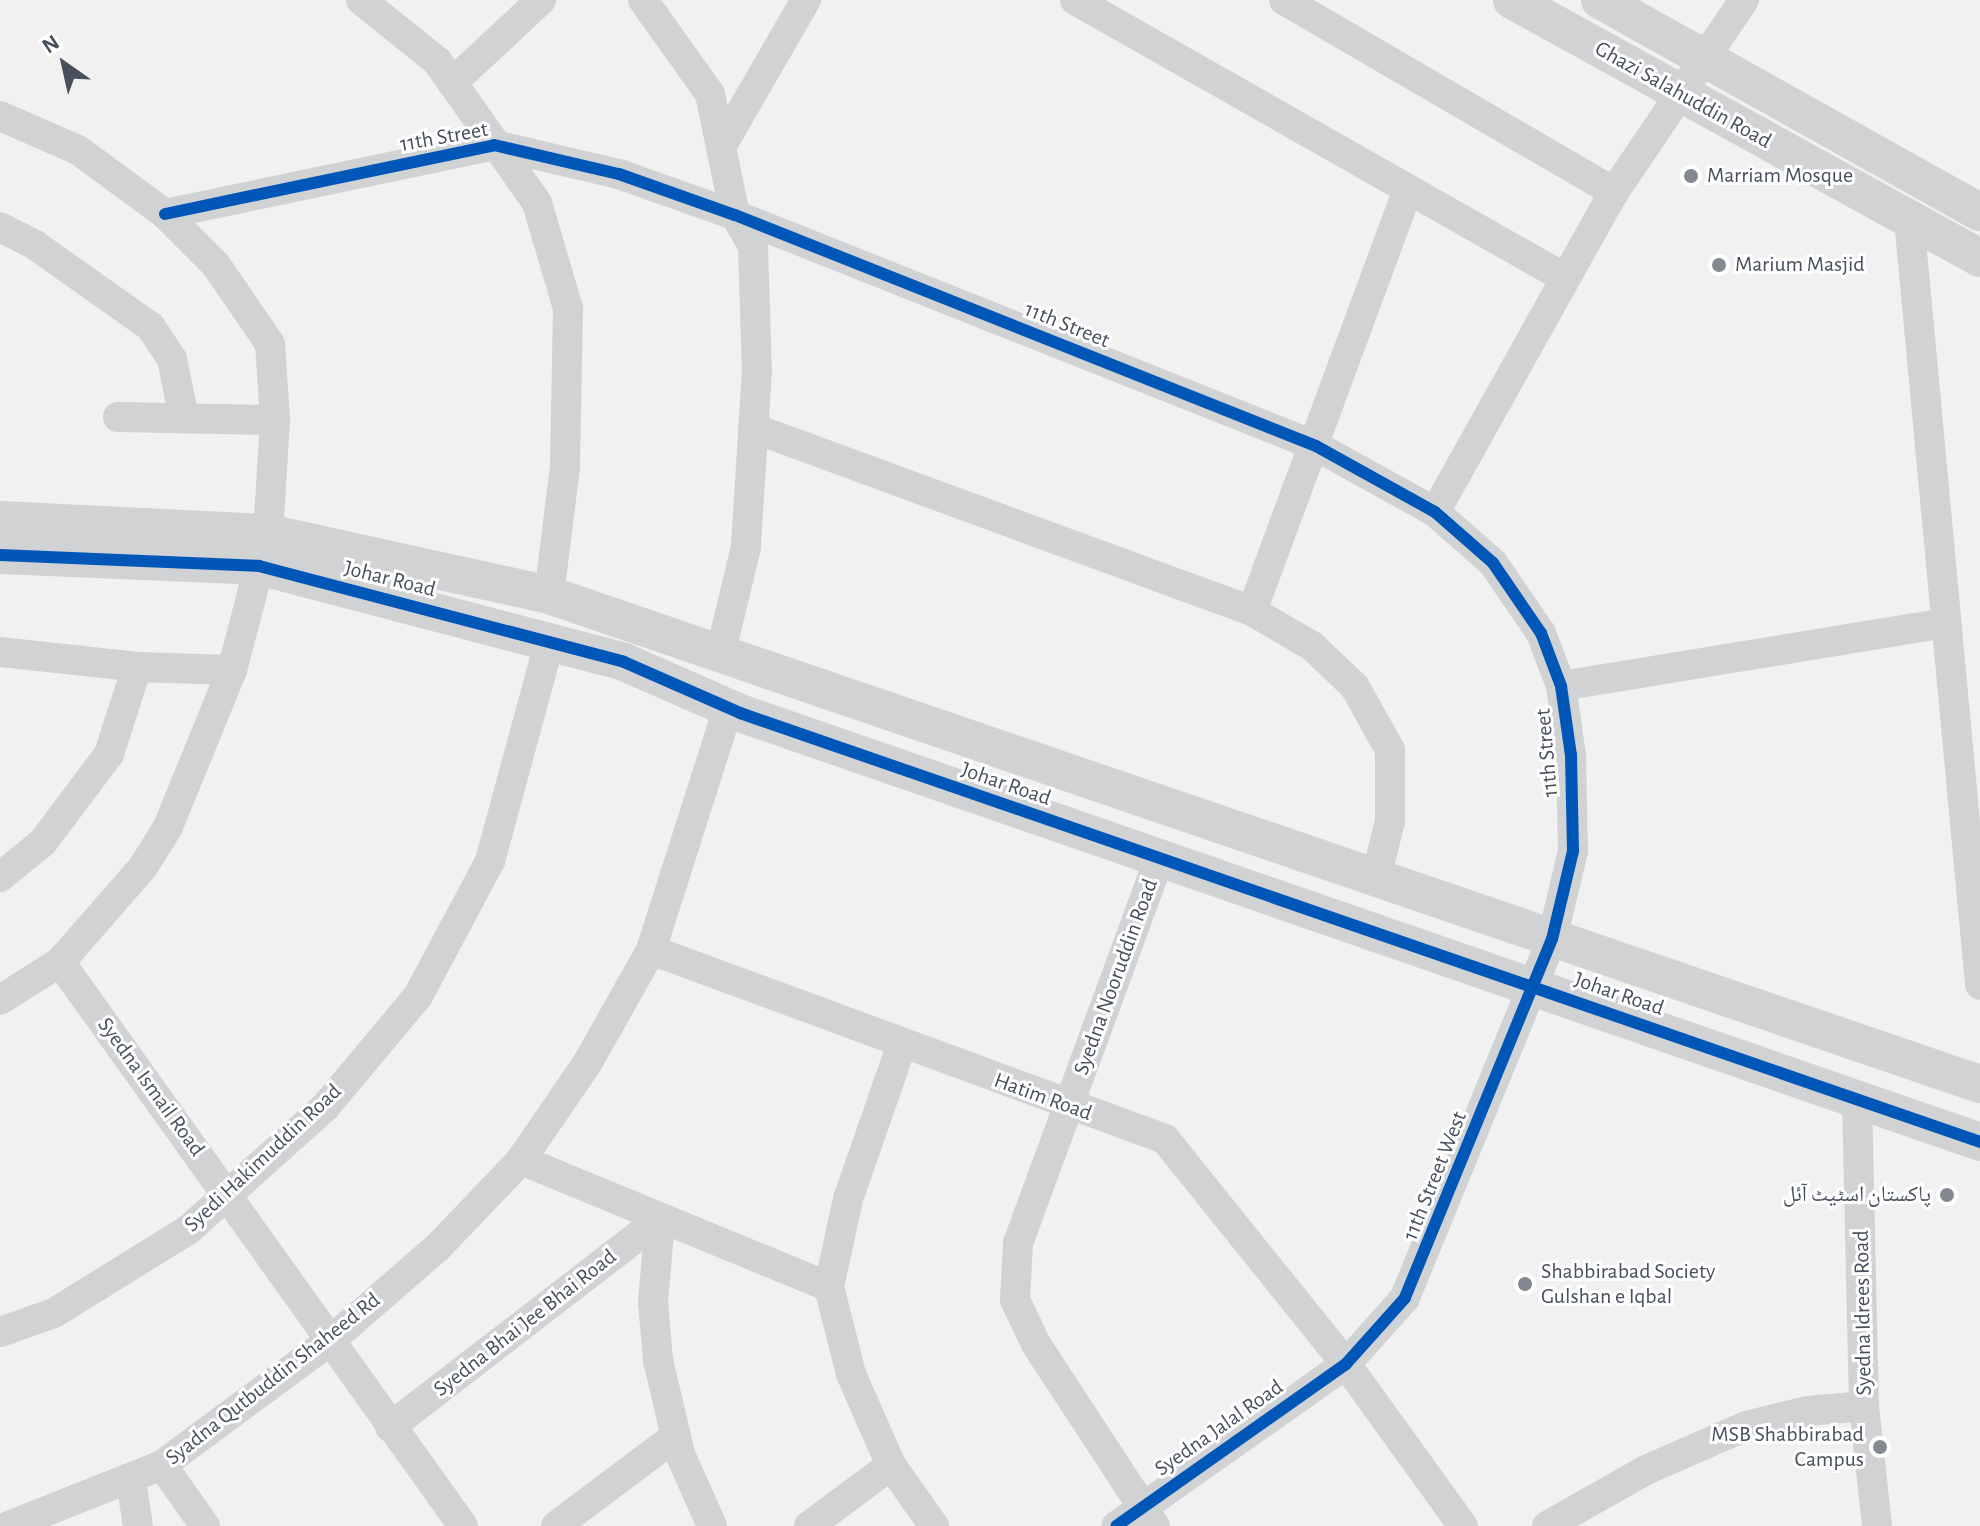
<!DOCTYPE html>
<meta charset="utf-8">
<style>
body{margin:0}
#map{position:relative;width:1980px;height:1526px;overflow:hidden;background:#f2f1f1;font-family:"Alegreya Sans","Noto Naskh Arabic",sans-serif}
div>[style]{position:absolute}
.minor>*{height:30px;margin:-15px;padding:0 15px;transform-origin:15px;border-radius:15px;background:#d0d2d4}
.tertiary>*{height:38px;margin:-19px;padding:0 19px;transform-origin:19px;border-radius:19px;background:#d0d2d4}
.cycleway>*{height:12px;margin:-6px;padding:0 6px;transform-origin:6px;border-radius:6px;background:#0057b8}
.dots>*{width:22px;height:22px;translate:-50% -50%;box-sizing:border-box;border:4px solid #fff;border-radius:50%}
span{translate:-50% -50%;white-space:nowrap;text-align:center;line-height:1.15;-webkit-text-stroke:6px #fff;paint-order:stroke}
.street-label{font-size:22px;color:#48505e}
.poi-label{font-size:22px;color:#48505e}
.left{translate:0 -50%;text-align:left}
.right{translate:-100% -50%;text-align:right}
.north{position:absolute;left:24px;top:24px;width:80px;height:80px;-webkit-text-stroke:6px #fff;paint-order:stroke;rotate:326deg;font-size:22px;font-weight:700;line-height:32px;text-align:center;color:#48505e}
.north::after{content:'';display:block;margin:auto;width:28px;height:36px;background:#48505e;clip-path:polygon(50% 0,100% 100%,50% 72%,0 100%)}
</style>
<div id="map">
<div class="minor">
<i style="left:361px;top:0;width:97px;rotate:38.8deg"></i>
<i style="left:437px;top:61px;width:174px;rotate:54.8deg"></i>
<i style="left:537px;top:203px;width:109px;rotate:73.6deg"></i>
<i style="left:568px;top:308px;width:159px;rotate:91.1deg"></i>
<i style="left:565px;top:467px;width:129px;rotate:97.1deg"></i>
<i style="left:643px;top:0;width:115px;rotate:54.5deg"></i>
<i style="left:710px;top:94px;width:124px;rotate:78.3deg"></i>
<i style="left:735px;top:215px;width:36px;rotate:60deg"></i>
<i style="left:753px;top:246px;width:124px;rotate:88.2deg"></i>
<i style="left:757px;top:370px;width:177px;rotate:93.6deg"></i>
<i style="left:746px;top:547px;width:107px;rotate:103.5deg"></i>
<i style="left:1075px;top:0;width:563px;rotate:29.57deg"></i>
<i style="left:1284px;top:0;width:382px;rotate:30.2deg"></i>
<i style="left:452px;top:83px;width:122px;rotate:-43deg"></i>
<i style="left:0;top:116px;width:85px;rotate:23.6deg"></i>
<i style="left:78px;top:150px;width:108px;rotate:36.3deg"></i>
<i style="left:165px;top:214px;width:72px;rotate:45deg"></i>
<i style="left:216px;top:265px;width:96px;rotate:55.6deg"></i>
<i style="left:270px;top:344px;width:76px;rotate:86.2deg"></i>
<i style="left:275px;top:420px;width:113px;rotate:93.5deg"></i>
<i style="left:268px;top:533px;width:142px;rotate:104.7deg"></i>
<i style="left:232px;top:670px;width:170px;rotate:112.2deg"></i>
<i style="left:168px;top:827px;width:47px;rotate:122deg"></i>
<i style="left:143px;top:867px;width:126px;rotate:131.1deg"></i>
<i style="left:60px;top:962px;width:71px;rotate:147.7deg"></i>
<i style="left:721px;top:147px;width:170px;rotate:-60deg"></i>
<i style="left:165px;top:214px;width:336px;rotate:-11.8deg"></i>
<i style="left:494px;top:145px;width:128px;rotate:13.1deg"></i>
<i style="left:619px;top:174px;width:123px;rotate:19.5deg"></i>
<i style="left:735px;top:215px;width:625px;rotate:21.68deg"></i>
<i style="left:1316px;top:446px;width:136px;rotate:29deg"></i>
<i style="left:1435px;top:512px;width:77px;rotate:41.3deg"></i>
<i style="left:1493px;top:563px;width:85px;rotate:55.6deg"></i>
<i style="left:1541px;top:633px;width:57px;rotate:69.3deg"></i>
<i style="left:1561px;top:686px;width:70px;rotate:81.8deg"></i>
<i style="left:1571px;top:755px;width:96px;rotate:88.8deg"></i>
<i style="left:1573px;top:851px;width:90px;rotate:103.4deg"></i>
<i style="left:1552px;top:939px;width:388px;rotate:112.3deg"></i>
<i style="left:1405px;top:1298px;width:89px;rotate:131.8deg"></i>
<i style="left:1346px;top:1364px;width:281px;rotate:144.8deg"></i>
<i style="left:1909px;top:219px;width:769px;rotate:84.7deg"></i>
<i style="left:0;top:227px;width:39px;rotate:27deg"></i>
<i style="left:35px;top:245px;width:142px;rotate:35.3deg"></i>
<i style="left:151px;top:327px;width:38px;rotate:57deg"></i>
<i style="left:172px;top:359px;width:60px;rotate:78.5deg"></i>
<i style="left:118px;top:417px;width:157px;rotate:1.1deg"></i>
<i style="left:753px;top:428px;width:531px;rotate:20.14deg"></i>
<i style="left:1252px;top:611px;width:69px;rotate:30.3deg"></i>
<i style="left:1312px;top:646px;width:59px;rotate:43.6deg"></i>
<i style="left:1355px;top:687px;width:72px;rotate:60.9deg"></i>
<i style="left:1390px;top:750px;width:71px;rotate:90deg"></i>
<i style="left:1390px;top:821px;width:58px;rotate:104deg"></i>
<i style="left:1435px;top:512px;width:367px;rotate:-60.8deg"></i>
<i style="left:1614px;top:192px;width:232px;rotate:-55.9deg"></i>
<i style="left:1252px;top:611px;width:449px;rotate:-69.7deg"></i>
<i style="left:0;top:652px;width:138px;rotate:6.2deg"></i>
<i style="left:137px;top:667px;width:95px;rotate:1.8deg"></i>
<i style="left:1561px;top:686px;width:388px;rotate:-9.3deg"></i>
<i style="left:0;top:877px;width:55px;rotate:-39.1deg"></i>
<i style="left:43px;top:842px;width:110px;rotate:-53.1deg"></i>
<i style="left:109px;top:754px;width:91px;rotate:-72.2deg"></i>
<i style="left:651px;top:950px;width:548px;rotate:20.19deg"></i>
<i style="left:1165px;top:1139px;width:289px;rotate:51.2deg"></i>
<i style="left:1346px;top:1364px;width:200px;rotate:54.2deg"></i>
<i style="left:60px;top:962px;width:693px;rotate:54.45deg"></i>
<i style="left:902px;top:1044px;width:164px;rotate:109.2deg"></i>
<i style="left:848px;top:1199px;width:90px;rotate:102.2deg"></i>
<i style="left:829px;top:1287px;width:90px;rotate:75.8deg"></i>
<i style="left:851px;top:1374px;width:99px;rotate:66.3deg"></i>
<i style="left:891px;top:1465px;width:75px;rotate:54.8deg"></i>
<i style="left:1857px;top:1099px;width:307px;rotate:88.7deg"></i>
<i style="left:1864px;top:1406px;width:121px;rotate:83.8deg"></i>
<i style="left:521px;top:1160px;width:333px;rotate:22.4deg"></i>
<i style="left:660px;top:1219px;width:83px;rotate:94.8deg"></i>
<i style="left:653px;top:1302px;width:58px;rotate:85.1deg"></i>
<i style="left:658px;top:1360px;width:97px;rotate:76.8deg"></i>
<i style="left:680px;top:1454px;width:79px;rotate:66deg"></i>
<i style="left:0;top:1332px;width:57px;rotate:-19.4deg"></i>
<i style="left:54px;top:1313px;width:158px;rotate:-31.8deg"></i>
<i style="left:188px;top:1230px;width:186px;rotate:-41.9deg"></i>
<i style="left:326px;top:1106px;width:143px;rotate:-50.1deg"></i>
<i style="left:418px;top:996px;width:153px;rotate:-61.9deg"></i>
<i style="left:490px;top:861px;width:229px;rotate:-74.8deg"></i>
<i style="left:390px;top:1427px;width:341px;rotate:-37.6deg"></i>
<i style="left:162px;top:1465px;width:75px;rotate:54.8deg"></i>
<i style="left:131px;top:1481px;width:46px;rotate:81.2deg"></i>
<i style="left:9px;top:1526px;width:165px;rotate:-21.7deg"></i>
<i style="left:162px;top:1465px;width:210px;rotate:-36.5deg"></i>
<i style="left:331px;top:1340px;width:140px;rotate:-41deg"></i>
<i style="left:437px;top:1248px;width:122px;rotate:-46.3deg"></i>
<i style="left:521px;top:1160px;width:119px;rotate:-55.6deg"></i>
<i style="left:588px;top:1062px;width:129px;rotate:-60.6deg"></i>
<i style="left:651px;top:950px;width:254px;rotate:-72.3deg"></i>
<i style="left:556px;top:1526px;width:150px;rotate:-36.9deg"></i>
<i style="left:809px;top:1526px;width:102px;rotate:-36.6deg"></i>
<i style="left:1155px;top:1526px;width:217px;rotate:-123.2deg"></i>
<i style="left:1036px;top:1344px;width:49px;rotate:-115.5deg"></i>
<i style="left:1015px;top:1300px;width:57px;rotate:-87deg"></i>
<i style="left:1018px;top:1243px;width:410px;rotate:-69.8deg"></i>
<i style="left:1547px;top:1526px;width:114px;rotate:-29.5deg"></i>
<i style="left:1646px;top:1470px;width:109px;rotate:-23.7deg"></i>
<i style="left:1746px;top:1426px;width:64px;rotate:-13.6deg"></i>
<i style="left:1808px;top:1411px;width:56px;rotate:-5.1deg"></i>
</div>
<div class="tertiary">
<i style="left:1512px;top:0;width:534px;rotate:28.87deg"></i>
<i style="left:1600px;top:0;width:435px;rotate:29.2deg"></i>
<i style="left:0;top:520px;width:268px;rotate:2.8deg"></i>
<i style="left:268px;top:533px;width:288px;rotate:12.4deg"></i>
<i style="left:549px;top:595px;width:1512px;rotate:18.87deg"></i>
<i style="left:0;top:555px;width:259px;rotate:2.4deg"></i>
<i style="left:259px;top:566px;width:377px;rotate:14.7deg"></i>
<i style="left:624px;top:662px;width:127px;rotate:23.7deg"></i>
<i style="left:740px;top:713px;width:1312px;rotate:19.08deg"></i>
</div>
<div class="cycleway">
<i style="left:165px;top:214px;width:336px;rotate:-11.8deg"></i>
<i style="left:494px;top:145px;width:128px;rotate:13.1deg"></i>
<i style="left:619px;top:174px;width:123px;rotate:19.5deg"></i>
<i style="left:735px;top:215px;width:625px;rotate:21.68deg"></i>
<i style="left:1316px;top:446px;width:136px;rotate:29deg"></i>
<i style="left:1435px;top:512px;width:77px;rotate:41.3deg"></i>
<i style="left:1493px;top:563px;width:85px;rotate:55.6deg"></i>
<i style="left:1541px;top:633px;width:57px;rotate:69.3deg"></i>
<i style="left:1561px;top:686px;width:70px;rotate:81.8deg"></i>
<i style="left:1571px;top:755px;width:96px;rotate:88.8deg"></i>
<i style="left:1573px;top:851px;width:90px;rotate:103.4deg"></i>
<i style="left:1552px;top:939px;width:388px;rotate:112.3deg"></i>
<i style="left:1405px;top:1298px;width:89px;rotate:131.8deg"></i>
<i style="left:1346px;top:1364px;width:281px;rotate:144.8deg"></i>
<i style="left:0;top:555px;width:259px;rotate:2.4deg"></i>
<i style="left:259px;top:566px;width:377px;rotate:14.7deg"></i>
<i style="left:624px;top:662px;width:127px;rotate:23.7deg"></i>
<i style="left:740px;top:713px;width:1312px;rotate:19.08deg"></i>
</div>
<div class="dots">
<i style="left:1691px;top:176px;background:#848891"></i>
<i style="left:1719px;top:265px;background:#848891"></i>
<i style="left:1947px;top:1195px;background:#848891"></i>
<i style="left:1525px;top:1284px;background:#848891"></i>
<i style="left:1880px;top:1447px;background:#848891"></i>
</div>
<div class="street-label">
<span style="left:1683px;top:95px;rotate:29deg">Ghazi Salahuddin Road</span>
<span style="left:444px;top:137px;rotate:-10deg">11th Street</span>
<span style="left:1067px;top:325px;rotate:22deg">11th Street</span>
<span style="left:390px;top:579px;rotate:14deg">Johar Road</span>
<span style="left:1547px;top:753px;rotate:-95deg">11th Street</span>
<span style="left:1006px;top:784px;rotate:19deg">Johar Road</span>
<span style="left:1116px;top:977px;rotate:-70deg">Syedna Nooruddin Road</span>
<span style="left:1619px;top:994px;rotate:19deg">Johar Road</span>
<span style="left:151px;top:1087px;rotate:54deg">Syedna Ismail Road</span>
<span style="left:1043px;top:1097px;rotate:20deg">Hatim Road</span>
<span style="left:263px;top:1158px;rotate:-43deg">Syedi Hakimuddin Road</span>
<span style="left:1435px;top:1176px;rotate:-68deg">11th Street West</span>
<span style="left:1863px;top:1313px;rotate:-91deg">Syedna Idrees Road</span>
<span style="left:525px;top:1323px;rotate:-38deg">Syedna Bhai Jee Bhai Road</span>
<span style="left:273px;top:1379px;rotate:-38deg">Syadna Qutbuddin Shaheed Rd</span>
<span style="left:1219px;top:1428px;rotate:-35deg">Syedna Jalal Road</span>
</div>
<div class="poi-label">
<span class="left" style="left:1707px;top:176px">Marriam Mosque</span>
<span class="left" style="left:1735px;top:265px">Marium Masjid</span>
<span class="right" style="left:1931px;top:1195px">پاکستان اسٹیٹ آئل</span>
<span class="left" style="left:1541px;top:1284px">Shabbirabad Society<br>Gulshan e Iqbal</span>
<span class="right" style="left:1864px;top:1447px">MSB Shabbirabad<br>Campus</span>
</div>
<div class="north">N</div>
</div>
